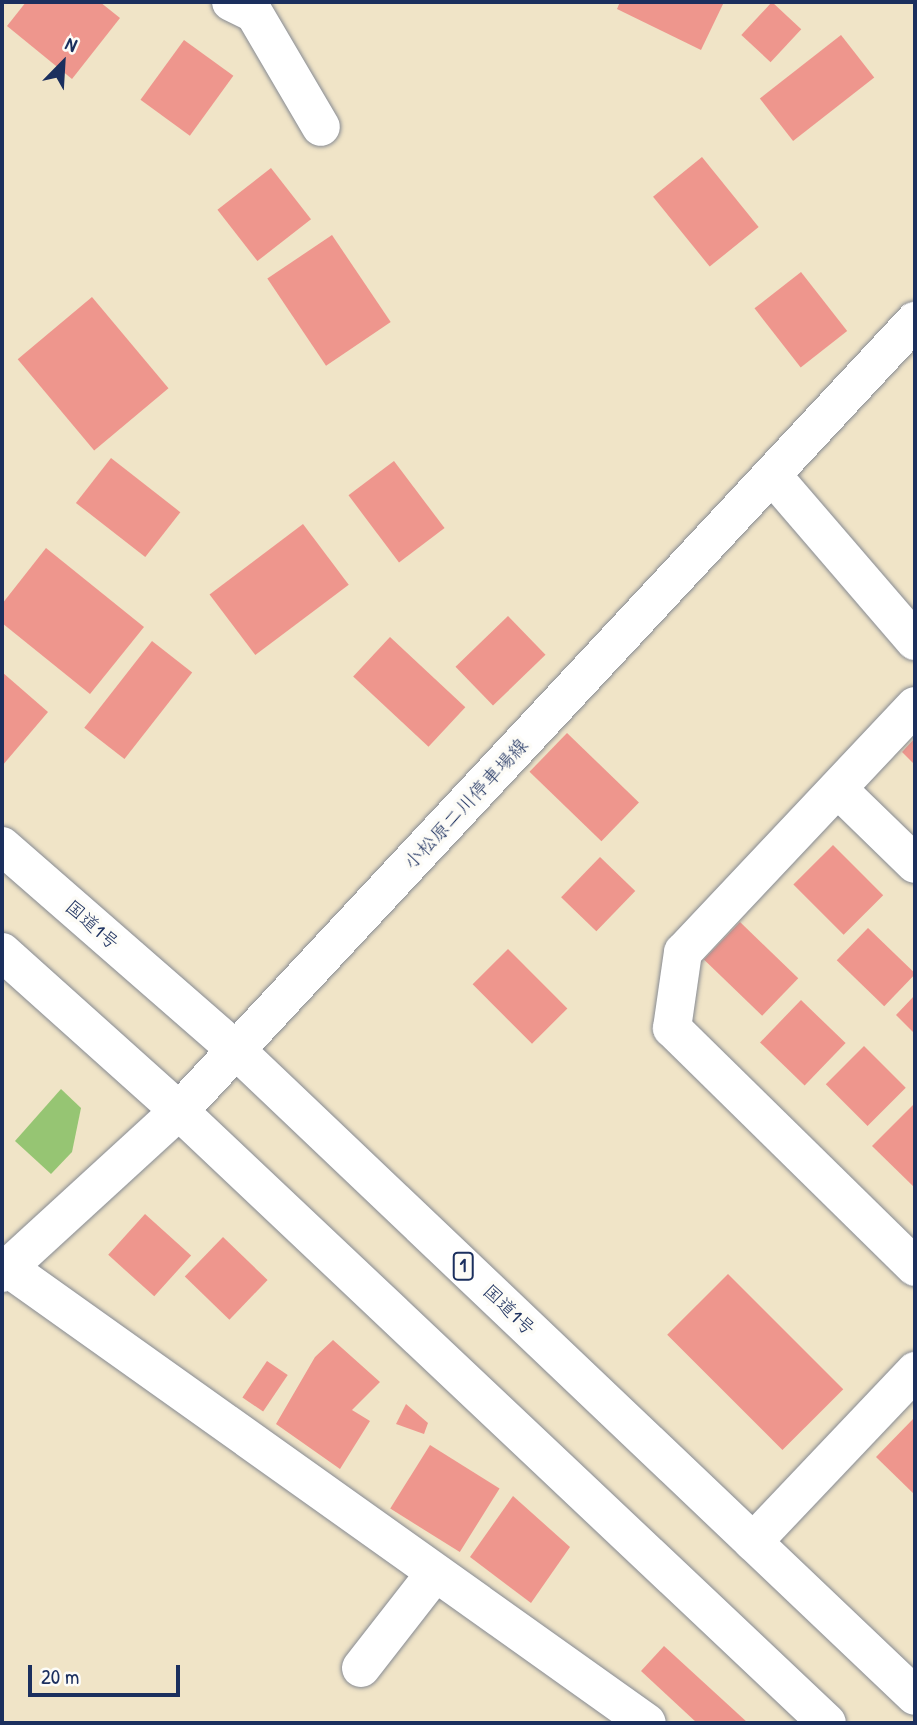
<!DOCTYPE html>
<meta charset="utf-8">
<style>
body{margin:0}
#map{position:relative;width:917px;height:1725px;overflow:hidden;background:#f0e4c7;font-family:"Patrick Hand","Klee One",sans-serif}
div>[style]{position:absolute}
.green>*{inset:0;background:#96c573}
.building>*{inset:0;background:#ee968d;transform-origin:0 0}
.roads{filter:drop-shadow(0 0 2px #868a92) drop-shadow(0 0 2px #868a92)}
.street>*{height:38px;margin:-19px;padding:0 19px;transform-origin:19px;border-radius:19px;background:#fff}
.secondary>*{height:38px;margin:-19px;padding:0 19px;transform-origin:19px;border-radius:19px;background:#fff}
.highway>*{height:38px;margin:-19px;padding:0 19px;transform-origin:19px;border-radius:19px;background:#fff}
span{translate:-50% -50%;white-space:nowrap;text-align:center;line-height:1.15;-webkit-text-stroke:7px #fdfcf7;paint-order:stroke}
.shield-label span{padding:2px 5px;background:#fdfcf7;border:2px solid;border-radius:5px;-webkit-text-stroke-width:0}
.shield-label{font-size:18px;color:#1b2f5e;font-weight:700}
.street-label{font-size:19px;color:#1b2f5e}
.frame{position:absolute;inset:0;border:4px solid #1b2f5e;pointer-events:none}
.north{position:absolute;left:28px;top:28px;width:70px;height:70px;-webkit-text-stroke:5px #fdfcf7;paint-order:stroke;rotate:24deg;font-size:19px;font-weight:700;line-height:28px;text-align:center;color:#1b2f5e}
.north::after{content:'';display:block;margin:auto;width:24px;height:32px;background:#1b2f5e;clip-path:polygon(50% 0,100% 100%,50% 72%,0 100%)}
.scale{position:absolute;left:28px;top:1665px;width:152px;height:32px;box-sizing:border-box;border:4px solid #1b2f5e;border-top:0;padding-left:9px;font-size:21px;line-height:24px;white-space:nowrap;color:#1b2f5e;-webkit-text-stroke:5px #fdfcf7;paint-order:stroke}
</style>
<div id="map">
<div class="green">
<i style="clip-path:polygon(61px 1089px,81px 1108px,72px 1152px,51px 1174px,15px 1141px)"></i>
</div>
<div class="building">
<i style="clip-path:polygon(26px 2px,100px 2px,120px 18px,72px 79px,7px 26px)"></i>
<i style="clip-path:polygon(620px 2px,724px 2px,701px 50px,617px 9px)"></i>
<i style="left:772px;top:2px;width:40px;height:45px;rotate:43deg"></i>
<i style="left:841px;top:35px;width:54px;height:103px;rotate:52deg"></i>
<i style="left:184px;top:40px;width:61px;height:74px;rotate:36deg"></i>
<i style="left:702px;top:157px;width:90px;height:63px;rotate:51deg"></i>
<i style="left:271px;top:168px;width:65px;height:68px;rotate:52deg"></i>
<i style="left:332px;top:235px;width:105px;height:78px;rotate:56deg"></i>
<i style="left:801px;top:272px;width:75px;height:59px;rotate:52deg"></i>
<i style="left:92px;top:297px;width:119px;height:97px;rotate:50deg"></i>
<i style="left:111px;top:458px;width:88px;height:57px;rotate:38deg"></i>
<i style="left:394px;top:461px;width:84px;height:57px;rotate:53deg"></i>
<i style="left:303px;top:524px;width:76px;height:117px;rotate:53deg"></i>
<i style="clip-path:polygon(46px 548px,144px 627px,90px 694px,2px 623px,2px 604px)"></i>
<i style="left:508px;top:616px;width:54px;height:73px;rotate:46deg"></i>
<i style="left:390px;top:637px;width:103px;height:54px;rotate:43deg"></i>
<i style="left:152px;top:641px;width:51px;height:110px;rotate:38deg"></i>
<i style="clip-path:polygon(2px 672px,48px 712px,2px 766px)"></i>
<i style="left:567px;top:733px;width:100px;height:54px;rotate:44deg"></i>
<i style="clip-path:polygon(915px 738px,915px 765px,902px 752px)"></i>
<i style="left:833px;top:845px;width:71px;height:56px;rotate:45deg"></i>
<i style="left:600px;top:857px;width:49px;height:56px;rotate:44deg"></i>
<i style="left:740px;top:922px;width:81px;height:52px;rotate:44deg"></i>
<i style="left:868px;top:928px;width:66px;height:45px;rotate:44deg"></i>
<i style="left:508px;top:949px;width:84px;height:50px;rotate:45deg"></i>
<i style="clip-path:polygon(915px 995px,915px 1034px,896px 1015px)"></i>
<i style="left:801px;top:1000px;width:62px;height:59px;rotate:44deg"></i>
<i style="left:864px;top:1046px;width:59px;height:54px;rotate:45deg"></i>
<i style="clip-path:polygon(915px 1103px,915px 1188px,872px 1146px)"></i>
<i style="left:145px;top:1214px;width:62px;height:55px;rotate:42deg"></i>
<i style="left:223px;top:1237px;width:62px;height:55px;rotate:44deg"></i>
<i style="left:728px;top:1274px;width:163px;height:86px;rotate:45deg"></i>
<i style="clip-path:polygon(333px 1340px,380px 1382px,352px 1410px,370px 1421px,340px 1469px,276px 1424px,315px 1357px)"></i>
<i style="left:267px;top:1361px;width:25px;height:44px;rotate:34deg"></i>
<i style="clip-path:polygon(406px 1404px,428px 1423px,424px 1434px,396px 1424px)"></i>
<i style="clip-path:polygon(915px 1417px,915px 1495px,876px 1457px)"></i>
<i style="left:430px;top:1445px;width:82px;height:75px;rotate:32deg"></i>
<i style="clip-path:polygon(513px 1496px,570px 1547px,531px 1603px,470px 1557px)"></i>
<i style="clip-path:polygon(664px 1646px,748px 1723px,697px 1723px,641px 1671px)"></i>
</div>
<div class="roads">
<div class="street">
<i style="left:231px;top:2px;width:25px;rotate:26deg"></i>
<i style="left:254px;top:13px;width:132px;rotate:59.6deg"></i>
<i style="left:772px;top:475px;width:219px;rotate:49.3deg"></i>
<i style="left:915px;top:706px;width:338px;rotate:133.3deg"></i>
<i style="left:683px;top:952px;width:77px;rotate:98.2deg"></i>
<i style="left:672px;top:1028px;width:341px;rotate:44.5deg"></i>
<i style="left:839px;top:790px;width:106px;rotate:44.2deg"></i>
<i style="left:8px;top:1268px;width:784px;rotate:35.45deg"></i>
<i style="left:753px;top:1542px;width:236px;rotate:-46.5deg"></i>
<i style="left:361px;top:1668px;width:120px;rotate:-52.1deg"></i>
</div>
<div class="secondary">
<i style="left:2px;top:1273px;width:240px;rotate:-42.5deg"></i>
<i style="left:179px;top:1111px;width:1080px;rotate:-47.03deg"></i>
</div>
<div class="highway">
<i style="left:2px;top:846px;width:310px;rotate:41.1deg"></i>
<i style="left:236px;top:1050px;width:937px;rotate:43.57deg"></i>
<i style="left:2px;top:952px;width:238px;rotate:41.9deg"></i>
<i style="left:179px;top:1111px;width:891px;rotate:43.36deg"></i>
</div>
</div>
<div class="shield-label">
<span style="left:463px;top:1266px">1</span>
</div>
<div class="street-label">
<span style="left:466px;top:804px;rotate:-47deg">小松原二川停車場線</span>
<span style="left:92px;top:925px;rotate:41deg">国道1号</span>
<span style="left:509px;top:1310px;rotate:44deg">国道1号</span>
</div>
<div class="frame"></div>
<div class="north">N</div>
<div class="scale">20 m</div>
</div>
